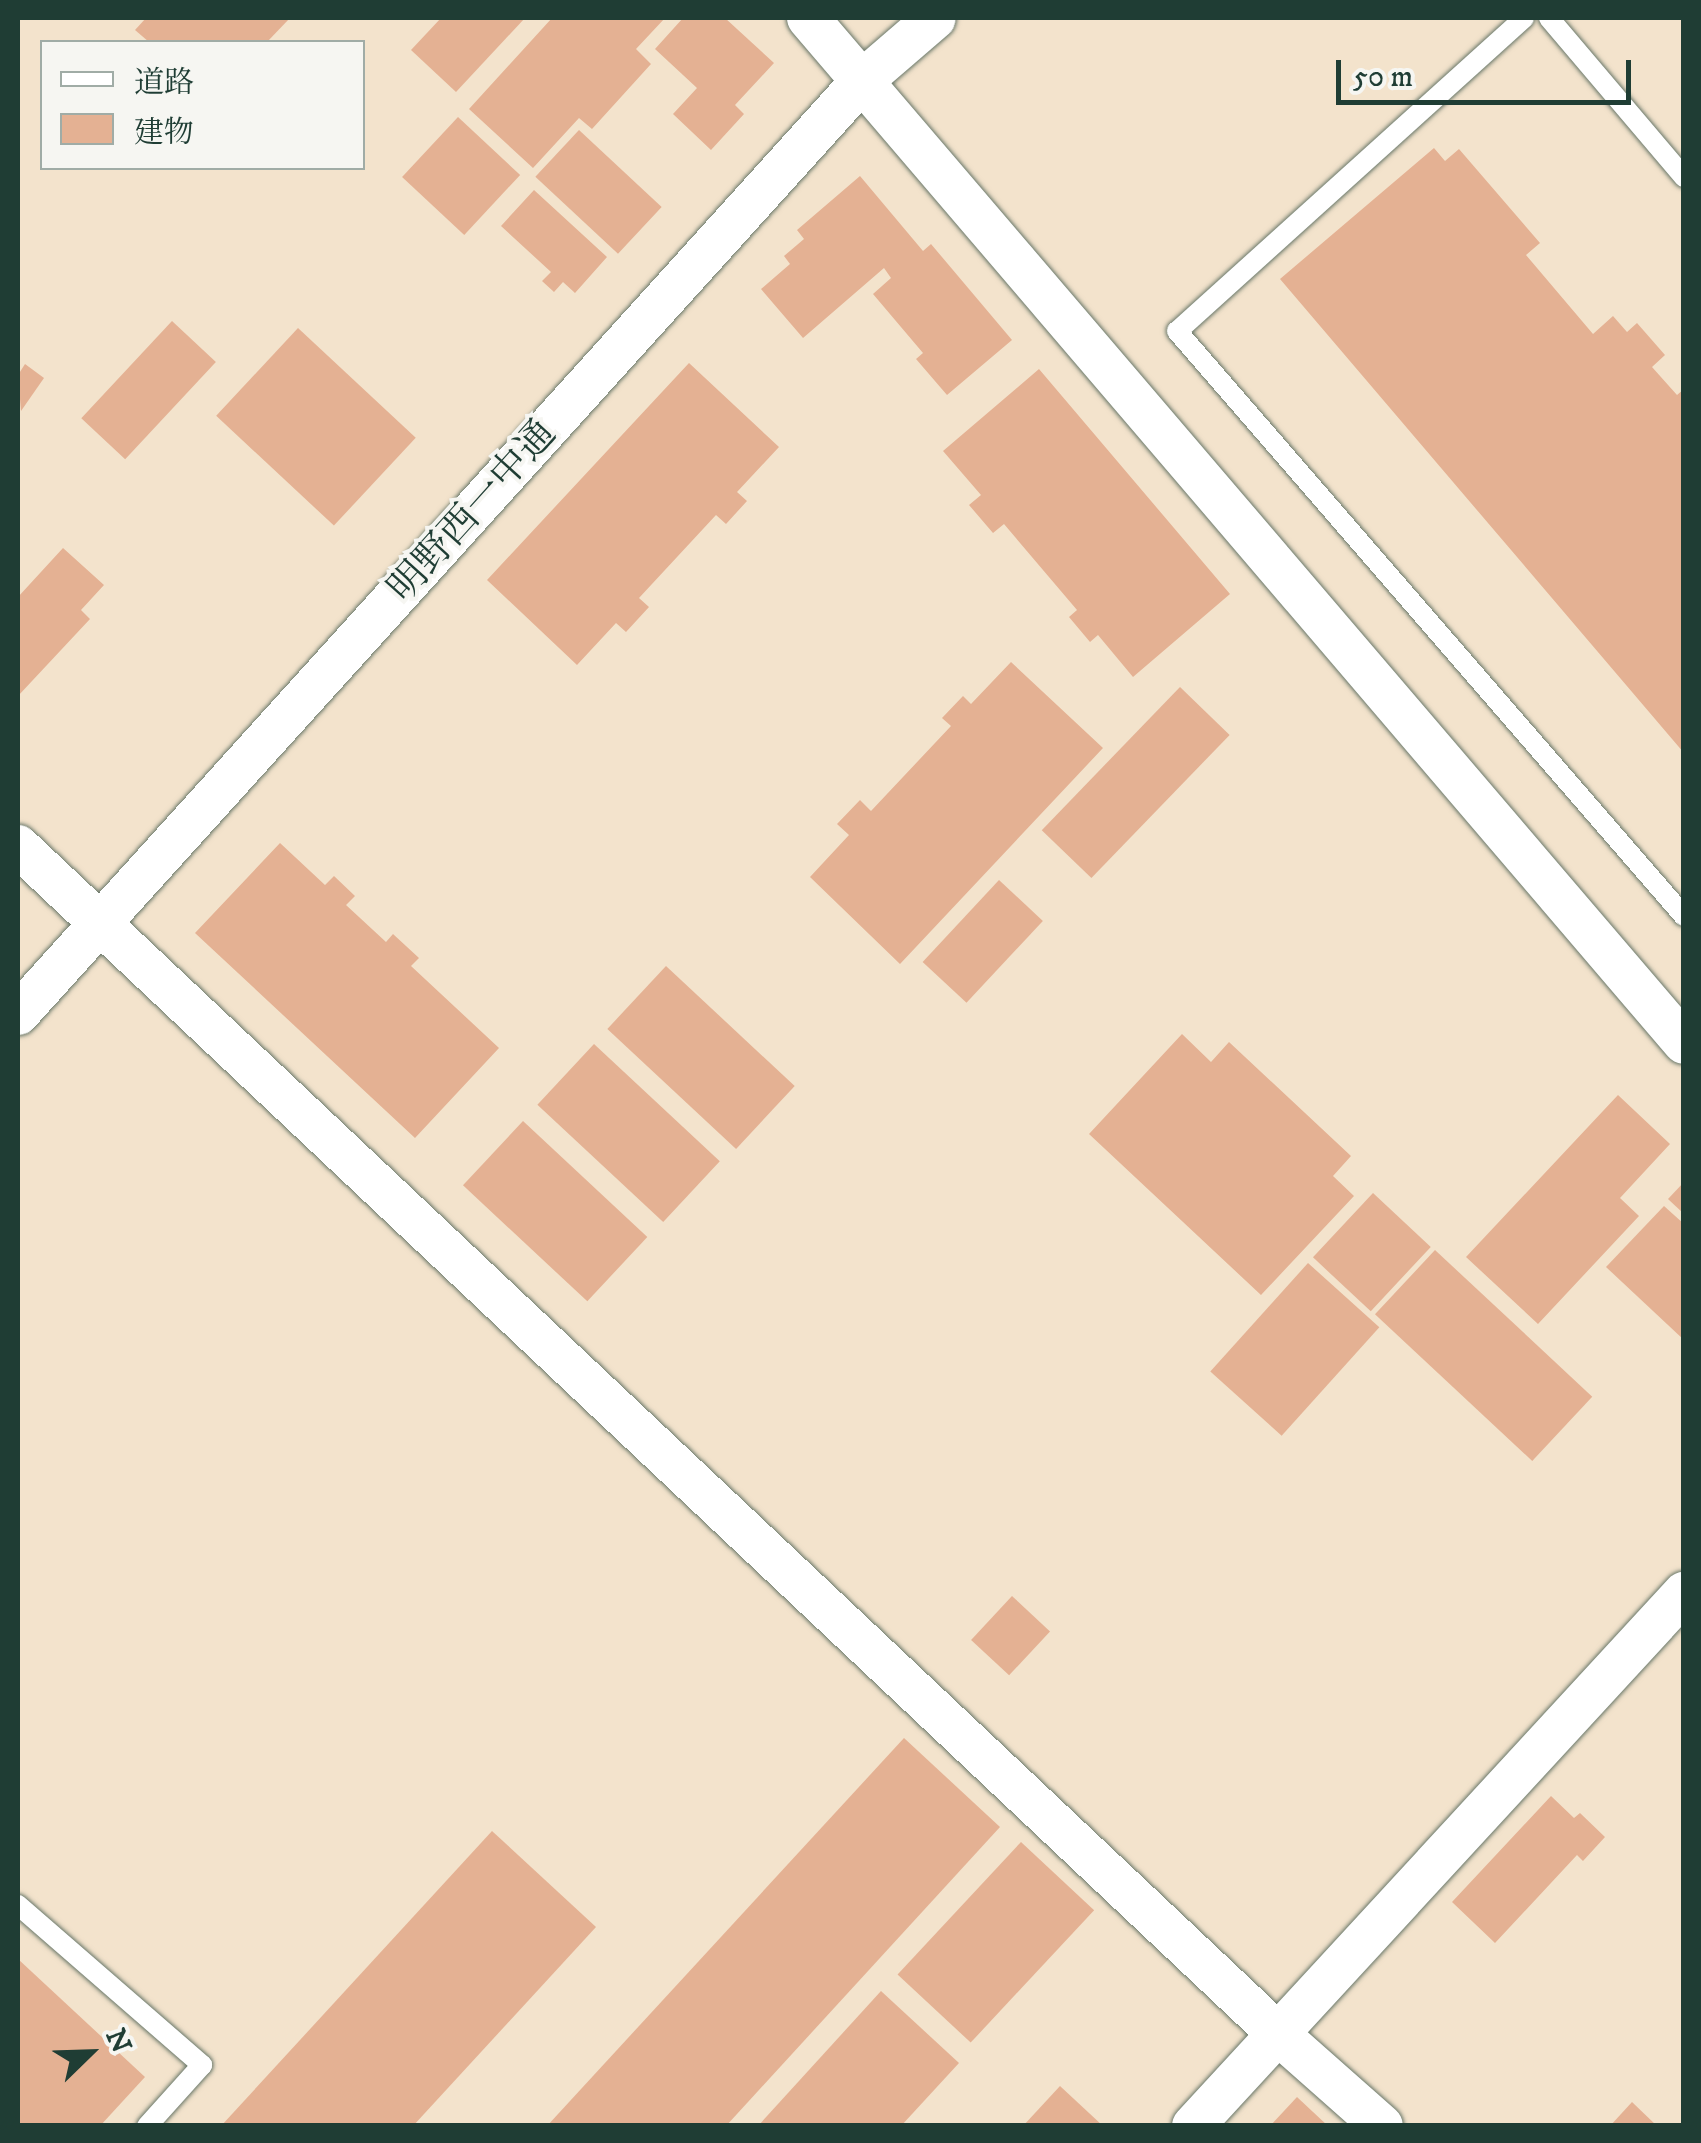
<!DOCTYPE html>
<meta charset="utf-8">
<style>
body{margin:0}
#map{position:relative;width:1701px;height:2143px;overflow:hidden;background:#f3e3cc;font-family:"IM FELL DW Pica","Noto Serif JP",serif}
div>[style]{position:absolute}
.building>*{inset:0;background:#e4b193;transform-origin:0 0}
.roads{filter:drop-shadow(0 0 2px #697769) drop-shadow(0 0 2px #697769)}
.lane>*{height:20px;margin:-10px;padding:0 10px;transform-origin:10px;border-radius:10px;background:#fff}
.street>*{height:42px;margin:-21px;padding:0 21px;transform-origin:21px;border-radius:21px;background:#fff}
span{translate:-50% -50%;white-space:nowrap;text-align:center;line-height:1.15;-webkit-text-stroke:8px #f6f6f2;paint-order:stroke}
.street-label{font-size:38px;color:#1f3d34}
.frame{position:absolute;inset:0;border:20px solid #1f3d34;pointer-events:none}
.legend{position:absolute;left:40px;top:40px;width:325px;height:130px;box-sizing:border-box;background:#f6f6f2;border:2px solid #a0aca6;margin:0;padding:12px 18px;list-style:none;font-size:30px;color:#1f3d34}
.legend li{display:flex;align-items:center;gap:20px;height:50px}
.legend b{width:50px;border:2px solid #a0aca6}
.north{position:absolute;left:40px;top:2003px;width:100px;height:100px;-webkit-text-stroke:8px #f6f6f2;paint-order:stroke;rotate:67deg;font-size:28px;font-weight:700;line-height:40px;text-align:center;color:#1f3d34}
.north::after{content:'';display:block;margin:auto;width:35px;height:45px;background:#1f3d34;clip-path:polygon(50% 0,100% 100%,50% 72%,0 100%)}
.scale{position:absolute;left:1336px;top:60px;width:295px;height:45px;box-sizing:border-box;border:5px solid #1f3d34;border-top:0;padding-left:12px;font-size:30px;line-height:35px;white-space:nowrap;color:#1f3d34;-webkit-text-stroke:8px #f6f6f2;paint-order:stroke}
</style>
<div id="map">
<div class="building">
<i style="clip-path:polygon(146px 18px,290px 18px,267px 42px,149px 42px,135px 30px)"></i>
<i style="clip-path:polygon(441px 18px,525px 18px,456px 92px,411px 50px)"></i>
<i style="clip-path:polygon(552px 18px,665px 18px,636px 49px,651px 64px,592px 129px,579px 118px,533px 168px,469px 109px)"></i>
<i style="clip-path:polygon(683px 18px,725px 18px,774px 63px,735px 105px,744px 114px,711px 150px,673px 114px,697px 88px,655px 49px)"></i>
<i style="left:458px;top:117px;width:85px;height:82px;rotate:43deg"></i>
<i style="left:579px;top:130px;width:113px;height:64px;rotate:43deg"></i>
<i style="clip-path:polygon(1434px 148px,1445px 161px,1459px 149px,1540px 243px,1526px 255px,1593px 334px,1613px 316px,1627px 332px,1637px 323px,1665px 355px,1652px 367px,1677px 395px,1684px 389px,1684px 753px,1280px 279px)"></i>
<i style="clip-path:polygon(860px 176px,923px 251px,931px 244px,1012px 340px,947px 395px,916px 359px,923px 353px,873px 294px,891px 278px,884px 268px,803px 338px,761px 289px,790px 264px,784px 256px,804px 239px,797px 230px)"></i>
<i style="clip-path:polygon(534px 190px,607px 257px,575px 293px,563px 282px,554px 292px,542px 281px,551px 272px,501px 226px)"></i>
<i style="left:172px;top:321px;width:60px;height:133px;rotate:43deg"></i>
<i style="left:298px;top:328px;width:161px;height:120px;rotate:43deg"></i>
<i style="clip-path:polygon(689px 363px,779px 447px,737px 492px,747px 501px,726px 524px,716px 515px,639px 598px,649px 607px,626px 632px,616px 623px,577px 665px,487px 580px)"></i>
<i style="clip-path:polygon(25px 364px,44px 378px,21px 411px,18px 375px)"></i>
<i style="clip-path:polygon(1039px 369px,1230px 594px,1133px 677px,1098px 635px,1090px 642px,1069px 617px,1077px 610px,1004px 524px,993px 533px,969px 505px,981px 495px,943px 451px)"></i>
<i style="clip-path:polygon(63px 548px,104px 585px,81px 610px,90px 619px,18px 696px,18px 597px)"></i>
<i style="clip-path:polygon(1011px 662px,1103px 748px,900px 964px,810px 877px,849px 835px,837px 824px,860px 800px,871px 811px,951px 726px,942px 718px,963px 696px,971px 704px)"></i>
<i style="left:1180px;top:687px;width:69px;height:199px;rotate:44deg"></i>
<i style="clip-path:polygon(280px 843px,325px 885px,334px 876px,355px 896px,346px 905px,386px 942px,393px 934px,419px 958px,411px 966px,499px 1048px,415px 1138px,195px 933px)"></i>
<i style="left:999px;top:880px;width:60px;height:112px;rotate:43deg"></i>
<i style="left:666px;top:966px;width:176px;height:86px;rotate:43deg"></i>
<i style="clip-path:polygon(1182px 1034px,1211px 1062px,1229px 1042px,1351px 1156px,1333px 1176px,1354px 1196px,1261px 1295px,1089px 1134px)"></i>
<i style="left:594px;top:1044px;width:172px;height:83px;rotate:43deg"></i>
<i style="clip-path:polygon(1618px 1095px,1670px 1144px,1620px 1198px,1639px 1216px,1538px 1324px,1466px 1257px)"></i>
<i style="left:523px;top:1121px;width:170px;height:88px;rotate:43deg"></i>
<i style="clip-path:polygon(1684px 1182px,1684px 1214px,1668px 1199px)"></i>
<i style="left:1373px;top:1193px;width:79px;height:88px;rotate:43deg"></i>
<i style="clip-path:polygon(1664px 1206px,1684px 1224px,1684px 1340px,1606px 1267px)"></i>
<i style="left:1435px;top:1250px;width:215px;height:88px;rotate:43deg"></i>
<i style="left:1308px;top:1263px;width:96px;height:146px;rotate:42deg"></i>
<i style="left:1012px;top:1596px;width:52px;height:60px;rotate:43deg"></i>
<i style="clip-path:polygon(904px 1738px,1000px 1827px,726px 2126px,547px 2126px)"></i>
<i style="clip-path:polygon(1551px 1796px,1574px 1818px,1580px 1813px,1605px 1837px,1583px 1861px,1577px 1855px,1495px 1943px,1452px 1902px)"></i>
<i style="clip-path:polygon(492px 1831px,596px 1927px,413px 2126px,221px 2126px)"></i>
<i style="left:1021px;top:1842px;width:100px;height:181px;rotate:43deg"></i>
<i style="clip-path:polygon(18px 1959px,145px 2077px,100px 2126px,18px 2126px)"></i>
<i style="clip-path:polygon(881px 1991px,959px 2063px,901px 2126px,758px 2126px)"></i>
<i style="clip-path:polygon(1060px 2086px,1103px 2126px,1023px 2126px)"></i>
<i style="clip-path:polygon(1297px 2097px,1328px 2126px,1270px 2126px)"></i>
<i style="clip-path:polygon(1632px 2102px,1657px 2126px,1610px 2126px)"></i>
</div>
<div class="roads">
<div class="lane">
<i style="left:1524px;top:18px;width:467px;rotate:137.9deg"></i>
<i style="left:1177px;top:331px;width:774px;rotate:49.09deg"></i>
<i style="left:1549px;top:18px;width:209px;rotate:49.7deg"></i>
<i style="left:18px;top:1905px;width:244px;rotate:41deg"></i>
<i style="left:202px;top:2065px;width:82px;rotate:132deg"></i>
</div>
<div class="street">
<i style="left:808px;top:18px;width:1348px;rotate:49.48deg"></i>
<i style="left:18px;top:846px;width:1730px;rotate:43.31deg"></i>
<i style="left:1277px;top:2033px;width:140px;rotate:41.5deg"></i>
<i style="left:18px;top:1014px;width:1258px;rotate:-47.87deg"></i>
<i style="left:862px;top:81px;width:96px;rotate:-40.8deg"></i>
<i style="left:1193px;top:2126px;width:725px;rotate:-47.35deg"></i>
</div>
</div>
<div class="street-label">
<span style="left:473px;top:512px;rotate:-48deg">明野西一中通</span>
</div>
<div class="frame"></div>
<ul class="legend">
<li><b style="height:12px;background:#fff"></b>道路</li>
<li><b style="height:28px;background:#e4b193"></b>建物</li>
</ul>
<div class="north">N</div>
<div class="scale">50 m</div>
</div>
